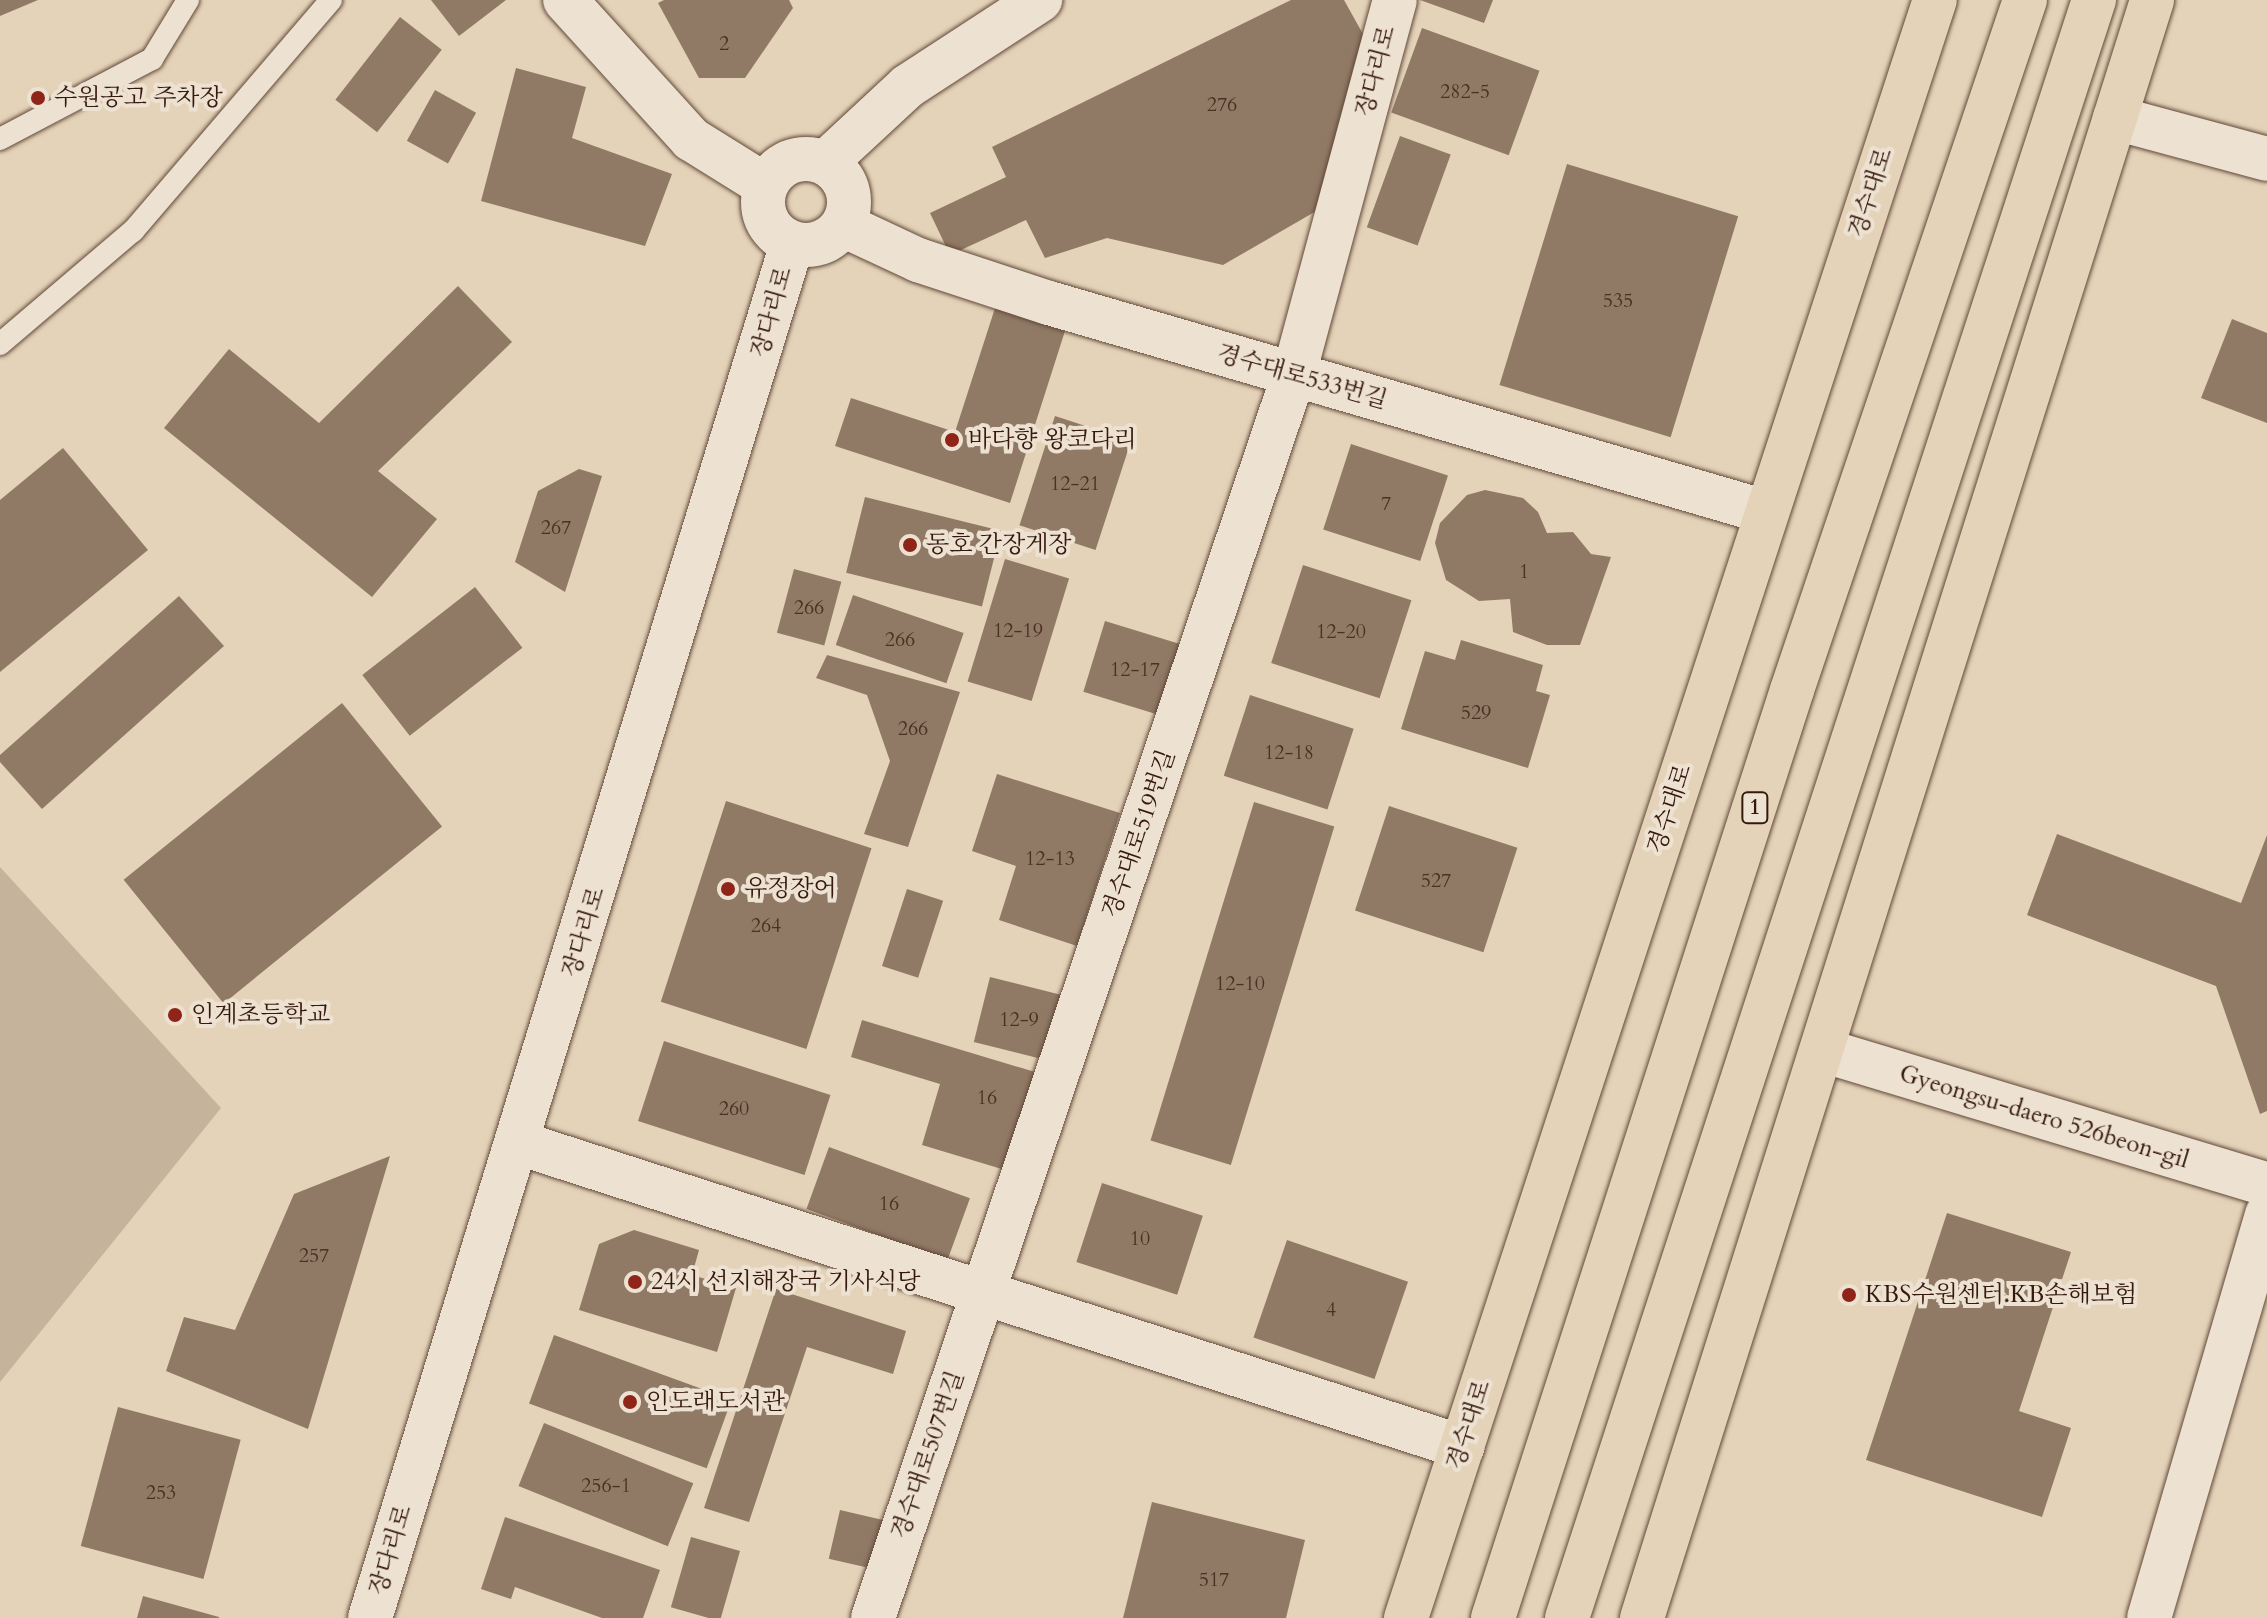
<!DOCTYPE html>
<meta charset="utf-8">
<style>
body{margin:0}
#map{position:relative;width:2267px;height:1618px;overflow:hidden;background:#e4d3b9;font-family:Cardo,"Noto Serif KR",serif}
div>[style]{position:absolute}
.green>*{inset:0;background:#c6b39c}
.building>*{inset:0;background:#907a66;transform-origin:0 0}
.roads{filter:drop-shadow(0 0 2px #624838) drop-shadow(0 0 2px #624838)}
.lane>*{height:22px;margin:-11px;padding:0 11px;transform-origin:11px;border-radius:11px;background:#ede2d2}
.street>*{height:44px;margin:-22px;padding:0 22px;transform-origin:22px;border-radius:22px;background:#ede2d2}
.secondary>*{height:44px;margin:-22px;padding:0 22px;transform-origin:22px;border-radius:22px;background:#ede2d2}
.secondary>.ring{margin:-22px;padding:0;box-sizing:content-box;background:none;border:44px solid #ede2d2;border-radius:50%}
.primary>*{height:44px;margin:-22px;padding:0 22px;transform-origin:22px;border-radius:22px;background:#e4d3b9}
.dots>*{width:22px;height:22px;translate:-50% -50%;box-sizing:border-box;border:4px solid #ede2d2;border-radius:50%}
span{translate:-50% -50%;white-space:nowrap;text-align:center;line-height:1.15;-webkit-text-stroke:8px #ede2d2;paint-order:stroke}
.number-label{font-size:20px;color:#4c3123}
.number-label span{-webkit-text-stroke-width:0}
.shield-label span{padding:2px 6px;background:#ede2d2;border:2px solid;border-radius:6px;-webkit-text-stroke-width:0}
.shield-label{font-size:22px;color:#36190d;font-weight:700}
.street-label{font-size:24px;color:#36190d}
.poi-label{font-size:24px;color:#36190d}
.left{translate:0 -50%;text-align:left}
</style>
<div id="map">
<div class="green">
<i style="clip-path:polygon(0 867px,221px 1108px,0 1382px)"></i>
</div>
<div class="building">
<i style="clip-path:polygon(0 0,38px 0,0 16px)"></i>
<i style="clip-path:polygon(431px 0,506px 0,459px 36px)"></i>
<i style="clip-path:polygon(664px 0,789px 0,793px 8px,745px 78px,699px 78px,658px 3px)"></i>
<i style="clip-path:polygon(1291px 0,1344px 0,1378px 61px,1337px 199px,1223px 265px,1107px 238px,1045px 258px,1026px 220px,950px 255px,930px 213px,1006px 177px,992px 147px)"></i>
<i style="clip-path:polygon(1420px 0,1493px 0,1484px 23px)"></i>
<i style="left:400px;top:17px;width:53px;height:105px;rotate:38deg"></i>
<i style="left:1422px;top:28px;width:125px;height:90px;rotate:20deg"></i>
<i style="clip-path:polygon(516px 68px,586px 87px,572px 138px,672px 174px,645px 246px,481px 201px)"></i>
<i style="left:435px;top:90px;width:47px;height:58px;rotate:29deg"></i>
<i style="left:1400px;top:136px;width:54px;height:97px;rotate:20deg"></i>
<i style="left:1567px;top:164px;width:179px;height:231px;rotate:17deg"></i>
<i style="clip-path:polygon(458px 286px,512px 342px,378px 471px,437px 519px,372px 597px,164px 428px,229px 349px,319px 423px)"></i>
<i style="clip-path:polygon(995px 308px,1065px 331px,1010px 503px,835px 446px,851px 398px,955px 432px)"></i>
<i style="clip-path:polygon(2232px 319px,2267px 333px,2267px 423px,2201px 398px)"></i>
<i style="left:1055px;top:416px;width:80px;height:115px;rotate:18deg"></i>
<i style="left:1351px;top:444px;width:102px;height:90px;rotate:18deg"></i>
<i style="clip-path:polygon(63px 448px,148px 550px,0 672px,0 500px)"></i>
<i style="clip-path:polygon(579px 469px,602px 476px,565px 592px,515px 562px,538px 491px)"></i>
<i style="clip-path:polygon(1485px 490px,1523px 498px,1538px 512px,1547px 533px,1573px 532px,1591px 554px,1611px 557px,1580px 645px,1547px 645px,1513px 632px,1510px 599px,1479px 601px,1446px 580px,1435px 543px,1440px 523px,1467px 495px)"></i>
<i style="left:865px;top:497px;width:140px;height:78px;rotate:14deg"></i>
<i style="left:1005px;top:559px;width:67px;height:128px;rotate:17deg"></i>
<i style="left:1303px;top:565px;width:114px;height:103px;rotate:18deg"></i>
<i style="left:794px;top:569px;width:49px;height:66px;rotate:15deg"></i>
<i style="left:475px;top:587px;width:77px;height:143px;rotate:52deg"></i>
<i style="left:853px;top:595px;width:117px;height:53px;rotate:19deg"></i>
<i style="clip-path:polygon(179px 596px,224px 646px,42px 809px,0 762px,0 755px)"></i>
<i style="left:1105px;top:621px;width:86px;height:74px;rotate:17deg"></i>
<i style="clip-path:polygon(1461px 640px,1543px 665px,1536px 691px,1550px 695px,1528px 768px,1401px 729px,1425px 651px,1455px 660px)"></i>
<i style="clip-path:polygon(827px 655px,960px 692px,908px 847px,864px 834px,890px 761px,867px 695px,816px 678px)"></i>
<i style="left:1250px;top:695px;width:109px;height:85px;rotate:18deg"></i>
<i style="left:342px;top:703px;width:159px;height:281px;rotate:51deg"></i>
<i style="clip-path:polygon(997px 774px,1120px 813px,1077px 946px,999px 920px,1016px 866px,972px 851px)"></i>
<i style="left:726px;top:801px;width:153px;height:211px;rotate:18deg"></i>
<i style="left:1254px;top:802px;width:84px;height:354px;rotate:17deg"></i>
<i style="left:1389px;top:806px;width:135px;height:110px;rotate:18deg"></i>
<i style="clip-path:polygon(2057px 834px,2241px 903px,2267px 835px,2267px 1111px,2260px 1114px,2216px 986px,2027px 915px)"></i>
<i style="left:907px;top:889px;width:38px;height:81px;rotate:18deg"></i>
<i style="left:990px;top:977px;width:77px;height:67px;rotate:14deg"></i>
<i style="clip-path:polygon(862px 1020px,1045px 1075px,1015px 1173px,922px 1145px,940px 1084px,851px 1057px)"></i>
<i style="left:664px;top:1041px;width:175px;height:84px;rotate:18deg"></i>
<i style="left:829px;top:1147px;width:150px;height:66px;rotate:20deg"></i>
<i style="clip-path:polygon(390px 1156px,308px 1429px,166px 1371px,184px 1317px,235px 1330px,294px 1194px)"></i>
<i style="left:1102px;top:1183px;width:106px;height:83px;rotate:18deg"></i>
<i style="clip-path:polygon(1947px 1213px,2071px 1252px,2019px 1411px,2071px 1428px,2042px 1517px,1866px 1460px)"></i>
<i style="clip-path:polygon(634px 1230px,699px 1250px,692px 1275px,736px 1288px,717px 1352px,579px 1310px,599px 1244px)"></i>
<i style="left:1287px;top:1240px;width:128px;height:103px;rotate:19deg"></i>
<i style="clip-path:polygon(776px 1289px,906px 1331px,893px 1374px,807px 1347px,749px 1522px,704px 1508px)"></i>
<i style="left:554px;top:1335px;width:189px;height:73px;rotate:20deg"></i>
<i style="left:118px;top:1407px;width:127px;height:144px;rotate:15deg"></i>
<i style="left:544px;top:1423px;width:161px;height:68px;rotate:22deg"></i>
<i style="clip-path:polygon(1152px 1502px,1305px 1540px,1286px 1618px,1123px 1618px)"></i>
<i style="left:840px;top:1510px;width:54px;height:50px;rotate:13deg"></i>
<i style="clip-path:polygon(505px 1517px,660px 1570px,643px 1618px,602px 1618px,515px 1587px,511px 1599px,481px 1589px)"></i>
<i style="left:691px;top:1537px;width:51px;height:73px;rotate:16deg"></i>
<i style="clip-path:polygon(143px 1596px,219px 1617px,219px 1618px,137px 1618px)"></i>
</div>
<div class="roads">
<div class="lane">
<i style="left:0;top:139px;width:172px;rotate:-27.8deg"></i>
<i style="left:152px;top:59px;width:69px;rotate:-58.6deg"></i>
<i style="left:0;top:344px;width:175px;rotate:-40.4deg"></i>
<i style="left:133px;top:231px;width:304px;rotate:-49.4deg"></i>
</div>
<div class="street">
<i style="left:565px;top:0;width:188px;rotate:47.8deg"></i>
<i style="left:691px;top:139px;width:87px;rotate:31.9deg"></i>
<i style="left:2115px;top:118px;width:157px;rotate:15.1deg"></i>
<i style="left:843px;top:225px;width:83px;rotate:25deg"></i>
<i style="left:918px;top:260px;width:138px;rotate:18.2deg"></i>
<i style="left:1049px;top:303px;width:747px;rotate:16.25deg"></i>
<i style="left:1822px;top:1050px;width:465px;rotate:16.8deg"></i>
<i style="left:519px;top:1143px;width:991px;rotate:17.87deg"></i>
<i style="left:873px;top:1618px;width:1313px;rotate:-71.3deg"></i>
<i style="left:1294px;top:374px;width:387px;rotate:-74.9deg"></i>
<i style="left:2149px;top:1618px;width:421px;rotate:-73.7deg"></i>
</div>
<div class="secondary">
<i class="ring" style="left:763px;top:159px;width:42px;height:42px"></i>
<i style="left:825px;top:163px;width:113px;rotate:-42.9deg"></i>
<i style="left:908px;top:86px;width:158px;rotate:-33.1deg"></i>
<i style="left:370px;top:1618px;width:1437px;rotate:-72.93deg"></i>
</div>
<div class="primary">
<i style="left:1406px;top:1618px;width:1702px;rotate:-71.9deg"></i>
<i style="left:1493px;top:1618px;width:975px;rotate:-72.14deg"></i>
<i style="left:1792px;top:690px;width:728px;rotate:-71.34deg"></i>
<i style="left:1567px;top:1618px;width:1702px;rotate:-71.96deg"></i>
<i style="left:1642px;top:1618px;width:1696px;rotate:-72.5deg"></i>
</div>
</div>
<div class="dots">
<i style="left:38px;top:98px;background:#8f2418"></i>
<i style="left:952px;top:440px;background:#8f2418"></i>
<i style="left:910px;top:545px;background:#8f2418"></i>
<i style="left:728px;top:889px;background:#8f2418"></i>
<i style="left:175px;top:1015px;background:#8f2418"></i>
<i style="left:635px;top:1282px;background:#8f2418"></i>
<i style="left:1849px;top:1295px;background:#8f2418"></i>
<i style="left:630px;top:1402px;background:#8f2418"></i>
</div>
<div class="number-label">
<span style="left:724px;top:43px">2</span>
<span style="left:1465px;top:91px">282-5</span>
<span style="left:1222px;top:104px">276</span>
<span style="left:1618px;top:300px">535</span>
<span style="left:1075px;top:483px">12-21</span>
<span style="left:1386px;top:503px">7</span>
<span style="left:556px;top:527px">267</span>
<span style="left:1524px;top:571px">1</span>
<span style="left:809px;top:607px">266</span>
<span style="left:1018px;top:630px">12-19</span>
<span style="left:1341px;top:631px">12-20</span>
<span style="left:900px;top:639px">266</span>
<span style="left:1135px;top:669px">12-17</span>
<span style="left:1476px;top:712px">529</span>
<span style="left:913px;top:728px">266</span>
<span style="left:1289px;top:752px">12-18</span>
<span style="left:1050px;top:858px">12-13</span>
<span style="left:1436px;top:880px">527</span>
<span style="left:766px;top:925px">264</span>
<span style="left:1240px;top:983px">12-10</span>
<span style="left:1019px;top:1019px">12-9</span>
<span style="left:987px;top:1097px">16</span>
<span style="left:734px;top:1108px">260</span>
<span style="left:889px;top:1203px">16</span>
<span style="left:1140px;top:1238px">10</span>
<span style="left:314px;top:1255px">257</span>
<span style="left:1331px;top:1309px">4</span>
<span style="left:606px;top:1485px">256-1</span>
<span style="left:161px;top:1492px">253</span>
<span style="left:1214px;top:1579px">517</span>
</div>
<div class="shield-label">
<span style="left:1755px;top:808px">1</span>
</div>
<div class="street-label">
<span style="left:1376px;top:71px;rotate:-75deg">장다리로</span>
<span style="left:1871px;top:193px;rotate:-72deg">경수대로</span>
<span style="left:772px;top:312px;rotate:-74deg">장다리로</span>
<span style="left:1302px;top:377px;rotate:16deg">경수대로533번길</span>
<span style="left:1670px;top:809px;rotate:-72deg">경수대로</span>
<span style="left:1139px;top:834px;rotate:-71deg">경수대로519번길</span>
<span style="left:584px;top:932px;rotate:-73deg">장다리로</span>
<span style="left:2044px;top:1117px;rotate:17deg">Gyeongsu-daero 526beon-gil</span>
<span style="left:1469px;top:1425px;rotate:-72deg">경수대로</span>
<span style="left:928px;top:1455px;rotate:-71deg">경수대로507번길</span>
<span style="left:391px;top:1550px;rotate:-73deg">장다리로</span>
</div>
<div class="poi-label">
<span class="left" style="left:54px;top:98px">수원공고 주차장</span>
<span class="left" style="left:968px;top:440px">바다향 왕코다리</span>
<span class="left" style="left:926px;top:545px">동호 간장게장</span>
<span class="left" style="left:744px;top:889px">유정장어</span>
<span class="left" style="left:191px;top:1015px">인계초등학교</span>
<span class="left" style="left:651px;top:1282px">24시 선지해장국 기사식당</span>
<span class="left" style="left:1865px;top:1295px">KBS수원센터.KB손해보험</span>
<span class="left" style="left:646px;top:1402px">인도래도서관</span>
</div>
</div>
